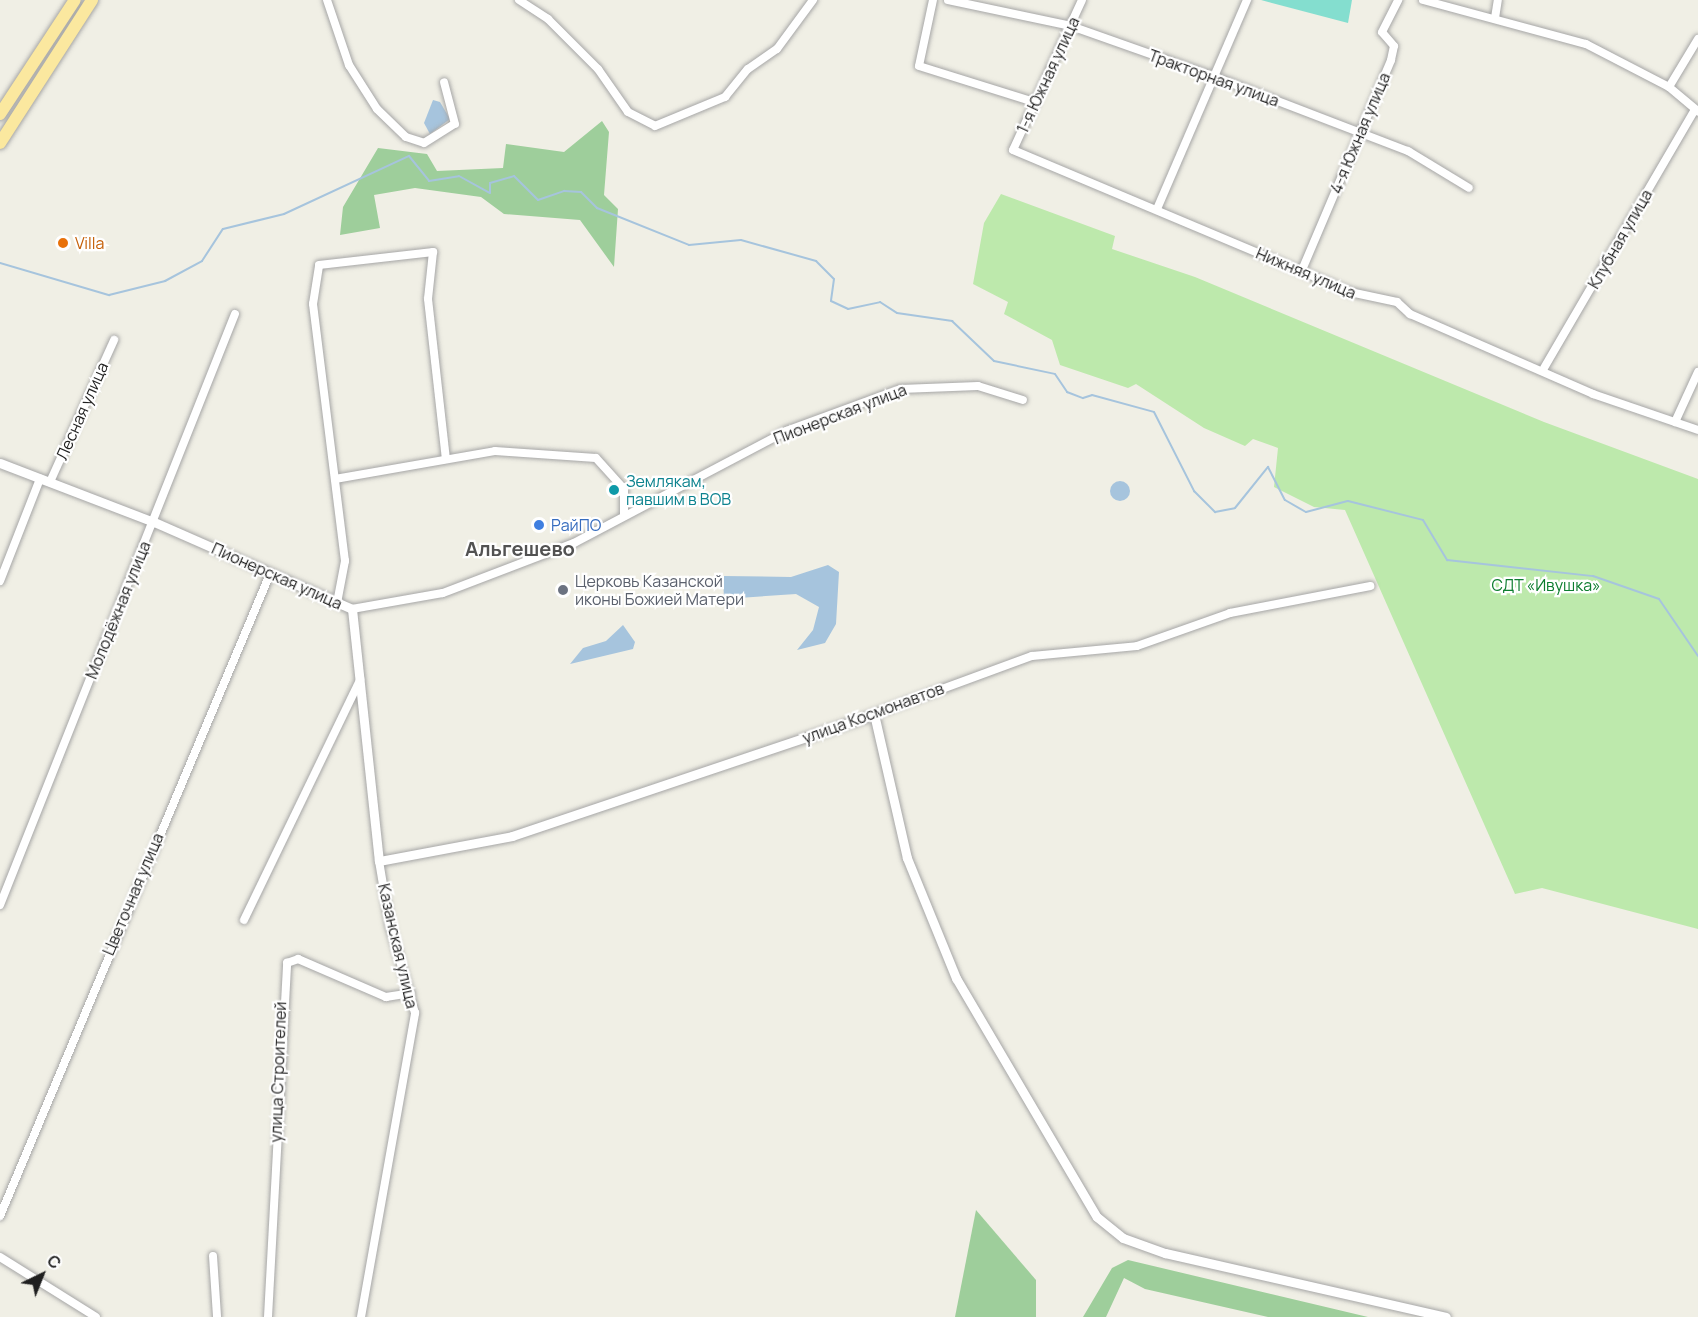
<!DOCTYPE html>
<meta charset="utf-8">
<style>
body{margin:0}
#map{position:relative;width:1698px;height:1317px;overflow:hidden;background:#f0efe5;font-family:Manrope,sans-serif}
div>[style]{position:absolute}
.grass>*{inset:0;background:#bde9ac}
.forest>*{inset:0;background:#9ece9b}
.pitch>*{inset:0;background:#84decf}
.water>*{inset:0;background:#a6c4dd}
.round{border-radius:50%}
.stream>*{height:2px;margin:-1px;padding:0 1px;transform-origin:1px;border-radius:1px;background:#a6c4dd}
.roads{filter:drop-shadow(0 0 2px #a6a6a6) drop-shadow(0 0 2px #a6a6a6)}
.minor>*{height:8px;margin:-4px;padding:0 4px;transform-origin:4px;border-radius:4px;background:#fff}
.tertiary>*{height:9px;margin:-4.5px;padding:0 4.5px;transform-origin:4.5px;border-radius:4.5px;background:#fff}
.primary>*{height:12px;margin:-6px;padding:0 6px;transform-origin:6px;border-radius:6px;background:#fbe89f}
.dots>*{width:16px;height:16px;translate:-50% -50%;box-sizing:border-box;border:3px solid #fff;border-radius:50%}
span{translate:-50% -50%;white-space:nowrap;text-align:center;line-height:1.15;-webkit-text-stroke:4.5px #fff;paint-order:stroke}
.street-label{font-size:16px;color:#1f1f1f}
.food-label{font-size:16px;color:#c56008}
.left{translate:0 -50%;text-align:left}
.culture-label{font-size:16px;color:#0d838f}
.shop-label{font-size:16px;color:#366cbe}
.worship-label{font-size:16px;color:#5b616d}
.park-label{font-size:16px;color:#0d7d2f}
.quarter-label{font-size:20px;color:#525252;font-weight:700}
.north{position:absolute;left:12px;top:1245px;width:60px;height:60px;-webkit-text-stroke:4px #fff;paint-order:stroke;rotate:43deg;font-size:16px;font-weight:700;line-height:24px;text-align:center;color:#1f1f1f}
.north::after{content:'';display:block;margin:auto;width:21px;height:27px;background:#1f1f1f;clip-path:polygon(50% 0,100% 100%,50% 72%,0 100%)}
</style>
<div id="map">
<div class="grass">
<i style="clip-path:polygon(1001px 194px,1115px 236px,1112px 249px,1195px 277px,1544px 422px,1698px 479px,1698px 929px,1542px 888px,1515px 894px,1345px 510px,1314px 507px,1274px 487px,1278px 448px,1253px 439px,1245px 446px,1204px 428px,1136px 384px,1128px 388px,1060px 365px,1052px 340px,1004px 314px,1008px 302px,973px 284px,984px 223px)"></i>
</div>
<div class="forest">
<i style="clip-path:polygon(602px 121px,609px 132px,604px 195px,618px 209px,614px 267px,580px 220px,504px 214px,481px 197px,415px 188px,374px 195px,380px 228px,340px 235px,343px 207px,378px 148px,427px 154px,437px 171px,503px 168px,506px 144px,564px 152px)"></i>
<i style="clip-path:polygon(976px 1210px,1036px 1280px,1036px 1317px,955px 1317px)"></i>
<i style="clip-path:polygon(1128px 1260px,1368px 1317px,1268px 1317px,1145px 1289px,1124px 1278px,1106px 1317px,1083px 1317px,1112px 1268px)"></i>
</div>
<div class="pitch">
<i style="clip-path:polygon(1261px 0,1352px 0,1348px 23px)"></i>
</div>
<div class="water">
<i style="clip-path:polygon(433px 100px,440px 102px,450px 119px,430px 134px,424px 123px)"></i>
<i class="round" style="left:1110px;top:481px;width:20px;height:20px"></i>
<i style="clip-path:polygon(828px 565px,839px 572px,836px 624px,825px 643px,797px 650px,813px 630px,819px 607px,796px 594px,724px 599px,723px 576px,791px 577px)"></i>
<i style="clip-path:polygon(623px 625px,635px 642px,633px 649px,570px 664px,583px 648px,606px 641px)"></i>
</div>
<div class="stream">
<i style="left:0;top:263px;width:114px;rotate:16.4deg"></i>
<i style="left:109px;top:295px;width:58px;rotate:-14deg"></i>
<i style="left:165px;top:281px;width:42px;rotate:-28.4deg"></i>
<i style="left:202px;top:261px;width:38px;rotate:-57deg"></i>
<i style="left:223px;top:229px;width:63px;rotate:-13.8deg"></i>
<i style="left:284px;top:214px;width:138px;rotate:-24.9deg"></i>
<i style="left:409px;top:156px;width:32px;rotate:51deg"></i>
<i style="left:429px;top:181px;width:30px;rotate:-9deg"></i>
<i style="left:459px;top:176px;width:35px;rotate:29deg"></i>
<i style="left:490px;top:193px;width:10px;rotate:-90deg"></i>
<i style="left:490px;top:183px;width:25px;rotate:-16deg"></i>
<i style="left:514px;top:176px;width:34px;rotate:45deg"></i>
<i style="left:538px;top:200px;width:28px;rotate:-19deg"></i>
<i style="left:564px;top:191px;width:17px;rotate:3deg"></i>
<i style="left:581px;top:192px;width:23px;rotate:45deg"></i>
<i style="left:597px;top:208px;width:99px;rotate:21.9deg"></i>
<i style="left:689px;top:245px;width:52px;rotate:-5.5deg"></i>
<i style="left:741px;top:240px;width:78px;rotate:15.6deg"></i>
<i style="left:816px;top:261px;width:25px;rotate:45deg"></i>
<i style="left:834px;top:279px;width:22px;rotate:98deg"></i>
<i style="left:831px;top:301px;width:19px;rotate:25deg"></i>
<i style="left:848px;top:309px;width:33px;rotate:-12deg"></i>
<i style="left:880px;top:302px;width:20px;rotate:33deg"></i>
<i style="left:897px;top:313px;width:56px;rotate:8.3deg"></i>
<i style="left:952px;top:321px;width:58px;rotate:43.6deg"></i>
<i style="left:994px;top:361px;width:62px;rotate:12deg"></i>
<i style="left:1055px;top:374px;width:22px;rotate:56deg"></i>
<i style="left:1067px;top:392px;width:17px;rotate:21deg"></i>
<i style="left:1083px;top:398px;width:9px;rotate:-18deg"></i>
<i style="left:1092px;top:395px;width:64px;rotate:15.3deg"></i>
<i style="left:1154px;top:412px;width:89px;rotate:63.1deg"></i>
<i style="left:1194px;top:491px;width:30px;rotate:45deg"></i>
<i style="left:1215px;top:512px;width:20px;rotate:-11deg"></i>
<i style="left:1235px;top:508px;width:53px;rotate:-51.2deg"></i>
<i style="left:1268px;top:467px;width:37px;rotate:63deg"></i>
<i style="left:1285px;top:500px;width:24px;rotate:30deg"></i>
<i style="left:1306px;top:512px;width:43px;rotate:-14.7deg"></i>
<i style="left:1348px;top:501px;width:77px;rotate:14.2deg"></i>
<i style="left:1423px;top:520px;width:47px;rotate:59deg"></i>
<i style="left:1447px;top:560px;width:147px;rotate:6.3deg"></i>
<i style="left:1593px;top:576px;width:70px;rotate:19.2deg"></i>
<i style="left:1659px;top:599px;width:69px;rotate:55.6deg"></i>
</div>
<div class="roads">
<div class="minor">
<i style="left:327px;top:0;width:69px;rotate:71.3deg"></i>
<i style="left:349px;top:65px;width:52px;rotate:57.5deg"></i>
<i style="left:377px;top:109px;width:40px;rotate:44deg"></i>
<i style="left:406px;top:137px;width:19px;rotate:18deg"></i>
<i style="left:424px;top:143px;width:36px;rotate:-32deg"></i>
<i style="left:455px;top:124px;width:43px;rotate:-104.7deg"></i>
<i style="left:519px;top:0;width:35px;rotate:33deg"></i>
<i style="left:548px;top:19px;width:71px;rotate:45deg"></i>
<i style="left:598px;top:69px;width:52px;rotate:55.1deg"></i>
<i style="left:628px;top:112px;width:30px;rotate:27deg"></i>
<i style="left:655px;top:126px;width:76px;rotate:-22.5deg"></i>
<i style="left:725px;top:97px;width:36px;rotate:-51deg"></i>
<i style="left:748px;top:69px;width:35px;rotate:-35deg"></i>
<i style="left:777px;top:49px;width:61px;rotate:-53.7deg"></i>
<i style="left:933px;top:0;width:67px;rotate:102deg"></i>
<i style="left:919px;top:66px;width:121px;rotate:17.4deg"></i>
<i style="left:948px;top:0;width:126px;rotate:11.9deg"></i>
<i style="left:1071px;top:26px;width:153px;rotate:19.5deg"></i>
<i style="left:1215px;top:77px;width:207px;rotate:21deg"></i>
<i style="left:1408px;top:151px;width:71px;rotate:31.2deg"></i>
<i style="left:1082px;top:0;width:165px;rotate:114.7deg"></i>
<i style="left:1013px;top:150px;width:366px;rotate:22.8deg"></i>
<i style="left:1350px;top:292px;width:48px;rotate:12deg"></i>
<i style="left:1397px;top:302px;width:18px;rotate:43deg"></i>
<i style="left:1410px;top:314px;width:200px;rotate:23.6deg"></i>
<i style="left:1593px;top:394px;width:111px;rotate:18.9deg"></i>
<i style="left:1423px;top:0;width:169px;rotate:15.1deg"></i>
<i style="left:1586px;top:44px;width:93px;rotate:27.4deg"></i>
<i style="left:1669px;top:87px;width:38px;rotate:40deg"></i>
<i style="left:1495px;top:18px;width:18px;rotate:-81deg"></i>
<i style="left:1669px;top:87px;width:56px;rotate:-58.9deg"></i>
<i style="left:1157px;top:209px;width:228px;rotate:-66.7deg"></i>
<i style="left:1302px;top:270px;width:228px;rotate:-67deg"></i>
<i style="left:1391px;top:60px;width:14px;rotate:-78deg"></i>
<i style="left:1394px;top:46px;width:18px;rotate:-131deg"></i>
<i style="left:1382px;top:32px;width:36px;rotate:-63deg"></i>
<i style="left:1544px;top:368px;width:299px;rotate:-59.7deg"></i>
<i style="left:1675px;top:422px;width:55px;rotate:-65.3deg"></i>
<i style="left:335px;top:479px;width:162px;rotate:-9.9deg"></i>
<i style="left:495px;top:451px;width:101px;rotate:4deg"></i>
<i style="left:596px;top:458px;width:42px;rotate:47.9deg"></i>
<i style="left:624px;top:489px;width:27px;rotate:90deg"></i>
<i style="left:50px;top:482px;width:156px;rotate:-65.7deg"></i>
<i style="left:0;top:581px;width:110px;rotate:-68.6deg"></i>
<i style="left:337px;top:603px;width:43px;rotate:-79.2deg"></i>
<i style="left:345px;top:561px;width:259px;rotate:-97.1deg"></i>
<i style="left:313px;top:304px;width:39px;rotate:-81deg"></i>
<i style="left:319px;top:265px;width:115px;rotate:-6.5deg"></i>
<i style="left:433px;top:252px;width:47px;rotate:96.1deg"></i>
<i style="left:428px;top:299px;width:161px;rotate:83.6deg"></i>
<i style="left:352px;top:609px;width:92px;rotate:-10deg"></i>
<i style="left:443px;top:593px;width:140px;rotate:-20.9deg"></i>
<i style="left:574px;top:543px;width:240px;rotate:-27.8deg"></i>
<i style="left:786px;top:431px;width:122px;rotate:-20.1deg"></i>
<i style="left:901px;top:389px;width:77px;rotate:-2.2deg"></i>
<i style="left:978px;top:386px;width:47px;rotate:17.3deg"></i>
<i style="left:874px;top:714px;width:168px;rotate:-20.2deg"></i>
<i style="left:1032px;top:656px;width:105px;rotate:-5.4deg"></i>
<i style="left:1137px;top:646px;width:99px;rotate:-19.5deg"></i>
<i style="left:1230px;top:613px;width:143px;rotate:-10.9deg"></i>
<i style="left:0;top:905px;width:636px;rotate:-68.32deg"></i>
<i style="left:244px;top:920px;width:267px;rotate:-64.2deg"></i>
<i style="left:0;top:1216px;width:696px;rotate:-67.19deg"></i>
<i style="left:213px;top:1256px;width:61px;rotate:86.2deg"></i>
<i style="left:0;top:1257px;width:113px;rotate:32deg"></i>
<i style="left:268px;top:1317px;width:355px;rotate:-86.9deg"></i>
<i style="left:287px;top:963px;width:12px;rotate:-20deg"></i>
<i style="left:298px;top:959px;width:96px;rotate:23.4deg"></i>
<i style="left:386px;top:997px;width:25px;rotate:-9deg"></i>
<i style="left:361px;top:1317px;width:309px;rotate:-79.9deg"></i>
<i style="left:415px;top:1013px;width:91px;rotate:-106deg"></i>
<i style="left:390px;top:926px;width:66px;rotate:-99.6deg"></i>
</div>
<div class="tertiary">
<i style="left:0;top:463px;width:165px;rotate:21deg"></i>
<i style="left:154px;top:522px;width:216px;rotate:23.7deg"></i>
<i style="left:352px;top:609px;width:253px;rotate:83.9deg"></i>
<i style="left:379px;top:861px;width:135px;rotate:-10.6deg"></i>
<i style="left:512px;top:836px;width:382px;rotate:-18.6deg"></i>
<i style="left:874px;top:714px;width:148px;rotate:77.1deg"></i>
<i style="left:907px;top:858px;width:130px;rotate:67.8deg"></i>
<i style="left:956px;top:978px;width:277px;rotate:59.5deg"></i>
<i style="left:1097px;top:1217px;width:33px;rotate:39deg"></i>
<i style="left:1123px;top:1238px;width:45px;rotate:19.7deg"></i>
<i style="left:1165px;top:1253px;width:288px;rotate:12.8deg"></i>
</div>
<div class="primary">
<i style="left:0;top:114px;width:136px;rotate:-56.7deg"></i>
<i style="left:0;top:143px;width:170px;rotate:-57.2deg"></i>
</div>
</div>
<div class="dots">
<i style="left:63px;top:243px;background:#e8710a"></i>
<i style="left:614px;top:490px;background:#0f9aa8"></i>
<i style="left:539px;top:525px;background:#3f7fe0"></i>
<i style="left:563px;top:590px;background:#6b7280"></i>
</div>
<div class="street-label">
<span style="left:1048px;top:75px;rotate:-65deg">1-я Южная улица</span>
<span style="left:1214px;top:78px;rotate:20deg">Тракторная улица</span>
<span style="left:1360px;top:133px;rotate:-67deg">4-я Южная улица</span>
<span style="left:1620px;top:239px;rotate:-60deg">Клубная улица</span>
<span style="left:1306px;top:273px;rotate:23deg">Нижняя улица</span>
<span style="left:82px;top:411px;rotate:-66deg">Лесная улица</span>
<span style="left:840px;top:414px;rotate:-21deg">Пионерская улица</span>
<span style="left:277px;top:576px;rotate:24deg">Пионерская улица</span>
<span style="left:118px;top:610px;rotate:-68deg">Молодёжная улица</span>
<span style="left:873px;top:713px;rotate:-20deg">улица Космонавтов</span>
<span style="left:133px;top:894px;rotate:-67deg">Цветочная улица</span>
<span style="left:398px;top:946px;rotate:77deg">Казанская улица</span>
<span style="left:278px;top:1072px;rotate:-88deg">улица Строителей</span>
</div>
<div class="food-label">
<span class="left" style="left:75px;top:243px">Villa</span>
</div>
<div class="culture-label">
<span class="left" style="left:626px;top:490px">Землякам,<br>павшим в ВОВ</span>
</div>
<div class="shop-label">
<span class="left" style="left:551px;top:525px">РайПО</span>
</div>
<div class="worship-label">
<span class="left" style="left:575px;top:590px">Церковь Казанской<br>иконы Божией Матери</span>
</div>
<div class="park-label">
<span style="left:1546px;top:585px">СДТ «Ивушка»</span>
</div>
<div class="quarter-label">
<span style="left:520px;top:548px">Альгешево</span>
</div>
<div class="north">С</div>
</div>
